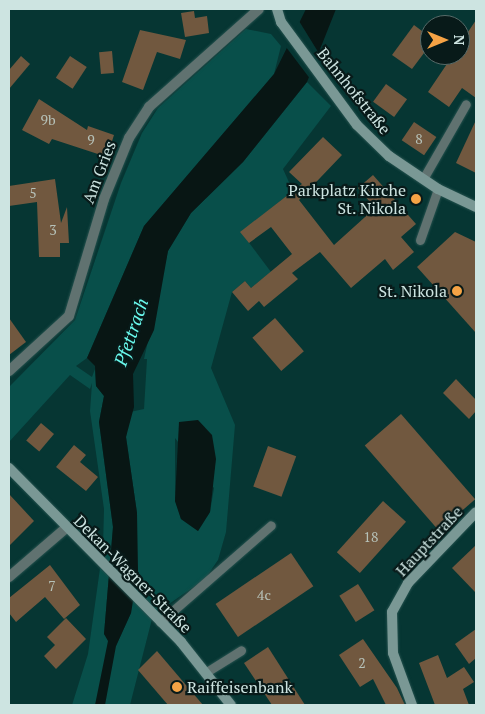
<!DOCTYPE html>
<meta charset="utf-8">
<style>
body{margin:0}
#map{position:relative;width:485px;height:714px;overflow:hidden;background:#063633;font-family:"PT Serif",serif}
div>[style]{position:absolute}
.green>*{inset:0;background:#084f4a}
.water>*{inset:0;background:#081614}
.pier>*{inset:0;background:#063633}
.building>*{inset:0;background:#71583f;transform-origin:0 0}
.roads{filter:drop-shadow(0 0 1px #26524f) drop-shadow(0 0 1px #26524f)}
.lane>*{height:9px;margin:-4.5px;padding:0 4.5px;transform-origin:4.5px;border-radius:4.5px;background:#607270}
.street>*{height:10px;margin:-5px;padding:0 5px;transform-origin:5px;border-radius:5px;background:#607270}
.secondary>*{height:10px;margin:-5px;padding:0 5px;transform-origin:5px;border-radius:5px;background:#7a9895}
.dots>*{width:14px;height:14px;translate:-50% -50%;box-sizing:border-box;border:2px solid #081a19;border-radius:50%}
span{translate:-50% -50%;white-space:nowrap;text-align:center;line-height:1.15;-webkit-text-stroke:4.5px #081a19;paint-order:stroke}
.number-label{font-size:14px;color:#b6c1b8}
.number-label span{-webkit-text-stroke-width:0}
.street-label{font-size:16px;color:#cde4e1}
.poi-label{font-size:16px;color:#cde4e1}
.right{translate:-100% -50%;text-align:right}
.left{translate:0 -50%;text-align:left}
.water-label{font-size:18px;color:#6afaee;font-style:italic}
.frame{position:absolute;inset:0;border:10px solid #cde4e1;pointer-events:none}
.north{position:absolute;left:420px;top:15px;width:50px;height:50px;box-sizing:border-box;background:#081a19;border:1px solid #576b69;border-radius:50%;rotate:90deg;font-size:14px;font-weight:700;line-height:20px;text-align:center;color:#cde4e1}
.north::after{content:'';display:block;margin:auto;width:18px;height:22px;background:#f5a345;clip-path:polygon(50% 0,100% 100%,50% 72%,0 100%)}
</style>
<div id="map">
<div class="green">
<i style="clip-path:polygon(evenodd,246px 29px,271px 34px,281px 46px,274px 74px,144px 226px,87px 358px,76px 366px,92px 377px,95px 369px,96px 386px,104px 396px,99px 422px,113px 527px,104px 634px,116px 646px,131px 613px,136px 551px,137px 513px,126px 437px,130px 412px,144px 409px,147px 359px,144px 359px,168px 251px,191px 213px,243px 162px,307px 82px,331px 106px,283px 169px,293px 191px,241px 232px,271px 272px,251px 288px,245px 281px,232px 292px,211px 368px,235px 425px,226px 532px,218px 560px,205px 579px,153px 615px,130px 705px,72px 705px,88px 654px,103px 547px,104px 509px,90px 411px,92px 383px,90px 389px,70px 375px,9px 442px,9px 387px,75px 320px,121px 183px,142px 133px,158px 108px,246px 29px,175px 438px,214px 488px,210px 512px,198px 531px,181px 519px,175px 501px,175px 438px)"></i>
</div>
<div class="water">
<i style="clip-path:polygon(306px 9px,336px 9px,307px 82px,243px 162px,191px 213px,168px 251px,154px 330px,133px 374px,134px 407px,126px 437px,137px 513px,138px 571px,131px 613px,116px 646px,105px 705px,95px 705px,108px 641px,104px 634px,113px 527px,99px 422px,104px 396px,96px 386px,95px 366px,87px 358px,144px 226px,274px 74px)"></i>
<i style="clip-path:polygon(198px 420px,212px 435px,216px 459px,210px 512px,198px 531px,181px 519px,175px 501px,179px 422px)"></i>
</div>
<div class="pier">
<i style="clip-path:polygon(299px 21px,320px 55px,311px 80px,286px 47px)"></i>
</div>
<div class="building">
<i style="clip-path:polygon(194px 11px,195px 18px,207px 16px,209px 33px,185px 37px,181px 13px)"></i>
<i style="clip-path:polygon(476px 20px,476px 98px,462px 88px,449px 107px,428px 92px,453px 55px,460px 55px,460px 44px)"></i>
<i style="clip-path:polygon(414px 25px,430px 37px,430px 45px,412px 69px,392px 55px)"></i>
<i style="clip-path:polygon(140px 30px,186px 40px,180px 59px,157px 52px,143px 90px,122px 82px)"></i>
<i style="left:112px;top:51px;width:22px;height:13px;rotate:85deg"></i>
<i style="clip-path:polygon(21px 56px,30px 64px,9px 89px,9px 70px)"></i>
<i style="left:70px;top:56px;width:20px;height:26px;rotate:33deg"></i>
<i style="left:386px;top:84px;width:26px;height:22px;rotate:36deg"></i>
<i style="clip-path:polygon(39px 99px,87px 130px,88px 126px,114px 135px,107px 157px,52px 139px,49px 144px,22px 130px)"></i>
<i style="clip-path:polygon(476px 120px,476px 173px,456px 163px)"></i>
<i style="left:414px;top:122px;width:27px;height:22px;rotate:34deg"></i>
<i style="clip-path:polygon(323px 137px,342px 155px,299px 200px,334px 245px,375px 208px,358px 188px,373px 175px,416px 224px,401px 237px,414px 252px,393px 270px,385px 259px,351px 288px,320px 252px,292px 273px,298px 279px,264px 307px,259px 301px,248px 311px,232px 292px,245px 281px,251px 288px,292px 254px,271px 227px,249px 243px,240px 232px,302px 184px,289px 172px)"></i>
<i style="clip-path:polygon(55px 179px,61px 223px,67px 207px,69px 243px,60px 243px,60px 257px,39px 257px,37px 202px,9px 206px,9px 186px)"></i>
<i style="clip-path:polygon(455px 232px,476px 242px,476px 333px,417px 267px)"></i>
<i style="clip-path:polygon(9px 318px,26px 342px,9px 355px)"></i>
<i style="left:275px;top:318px;width:44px;height:30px;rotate:49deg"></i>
<i style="clip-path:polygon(456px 379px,476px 400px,476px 411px,469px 419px,443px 393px)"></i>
<i style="left:401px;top:414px;width:113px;height:48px;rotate:49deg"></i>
<i style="left:41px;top:423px;width:17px;height:23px;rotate:40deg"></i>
<i style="clip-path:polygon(74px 445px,86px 455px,80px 462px,98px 477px,86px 491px,56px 467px)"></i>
<i style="left:268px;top:446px;width:30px;height:43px;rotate:20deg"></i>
<i style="clip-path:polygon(9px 494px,34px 521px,9px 546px)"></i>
<i style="left:383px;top:501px;width:31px;height:69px;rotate:42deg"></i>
<i style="clip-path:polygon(476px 545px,476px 593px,452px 568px)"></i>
<i style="left:291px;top:553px;width:40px;height:91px;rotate:56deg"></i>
<i style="clip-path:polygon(50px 565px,80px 605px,64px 619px,45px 597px,16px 622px,9px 613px,9px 598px)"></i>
<i style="left:358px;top:584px;width:31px;height:22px;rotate:58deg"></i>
<i style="clip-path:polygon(66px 618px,86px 639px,56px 669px,44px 656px,55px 645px,47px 637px)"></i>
<i style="clip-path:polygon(476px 629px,476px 658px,469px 664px,455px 644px)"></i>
<i style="clip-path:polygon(363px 639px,397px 688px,405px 705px,386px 705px,373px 679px,360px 687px,339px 655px)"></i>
<i style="clip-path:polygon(268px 647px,305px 705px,272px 705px,244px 663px)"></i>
<i style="clip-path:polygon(157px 651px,203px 705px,168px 705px,138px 670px)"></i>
<i style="clip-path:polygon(438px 655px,447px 678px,464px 667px,474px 682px,463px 689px,469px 705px,435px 705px,419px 663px)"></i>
</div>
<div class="roads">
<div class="lane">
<i style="left:423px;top:179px;width:86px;rotate:-60.2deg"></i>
<i style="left:420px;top:240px;width:54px;rotate:-70.6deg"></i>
<i style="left:160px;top:622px;width:147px;rotate:-41.1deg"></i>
<i style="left:208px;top:671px;width:39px;rotate:-32deg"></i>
</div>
<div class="street">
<i style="left:9px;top:371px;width:81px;rotate:-42.5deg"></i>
<i style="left:69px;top:316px;width:122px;rotate:-73.3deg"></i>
<i style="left:104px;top:199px;width:66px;rotate:-67.7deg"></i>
<i style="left:129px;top:138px;width:37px;rotate:-57deg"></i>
<i style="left:149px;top:107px;width:147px;rotate:-41.7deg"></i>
<i style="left:9px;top:577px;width:75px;rotate:-40.7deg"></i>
</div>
<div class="secondary">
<i style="left:277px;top:9px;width:14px;rotate:73deg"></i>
<i style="left:281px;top:22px;width:128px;rotate:53.6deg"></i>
<i style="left:357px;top:125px;width:45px;rotate:44.1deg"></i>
<i style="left:389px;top:156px;width:59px;rotate:34deg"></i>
<i style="left:438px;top:189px;width:42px;rotate:25.3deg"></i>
<i style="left:9px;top:468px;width:245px;rotate:45.3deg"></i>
<i style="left:181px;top:642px;width:80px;rotate:51.6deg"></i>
<i style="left:412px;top:705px;width:55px;rotate:-110.1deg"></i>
<i style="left:393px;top:653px;width:41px;rotate:-91.4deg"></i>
<i style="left:392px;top:612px;width:33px;rotate:-61deg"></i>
<i style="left:408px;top:583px;width:98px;rotate:-46.2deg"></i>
</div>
</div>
<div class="dots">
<i style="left:416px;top:199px;background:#f5a345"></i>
<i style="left:457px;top:291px;background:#f5a345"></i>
<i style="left:177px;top:687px;background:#f5a345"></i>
</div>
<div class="number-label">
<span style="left:48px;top:120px">9b</span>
<span style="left:419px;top:139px">8</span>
<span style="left:91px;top:140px">9</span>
<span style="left:33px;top:193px">5</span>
<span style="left:53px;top:230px">3</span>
<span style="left:371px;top:537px">18</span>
<span style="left:52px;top:586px">7</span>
<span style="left:264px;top:595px">4c</span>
<span style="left:362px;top:663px">2</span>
</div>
<div class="street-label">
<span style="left:354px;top:91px;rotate:51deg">Bahnhofstraße</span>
<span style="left:99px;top:172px;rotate:-69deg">Am Gries</span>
<span style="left:429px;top:541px;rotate:-47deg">Hauptstraße</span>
<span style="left:133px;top:574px;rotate:45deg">Dekan-Wagner-Straße</span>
</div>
<div class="poi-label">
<span class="right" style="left:406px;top:199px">Parkplatz Kirche<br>St. Nikola</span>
<span class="right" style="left:447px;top:291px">St. Nikola</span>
<span class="left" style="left:187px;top:687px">Raiffeisenbank</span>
</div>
<div class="water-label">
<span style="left:131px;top:332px;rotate:-71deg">Pfettrach</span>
</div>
<div class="frame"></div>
<div class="north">N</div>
</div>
